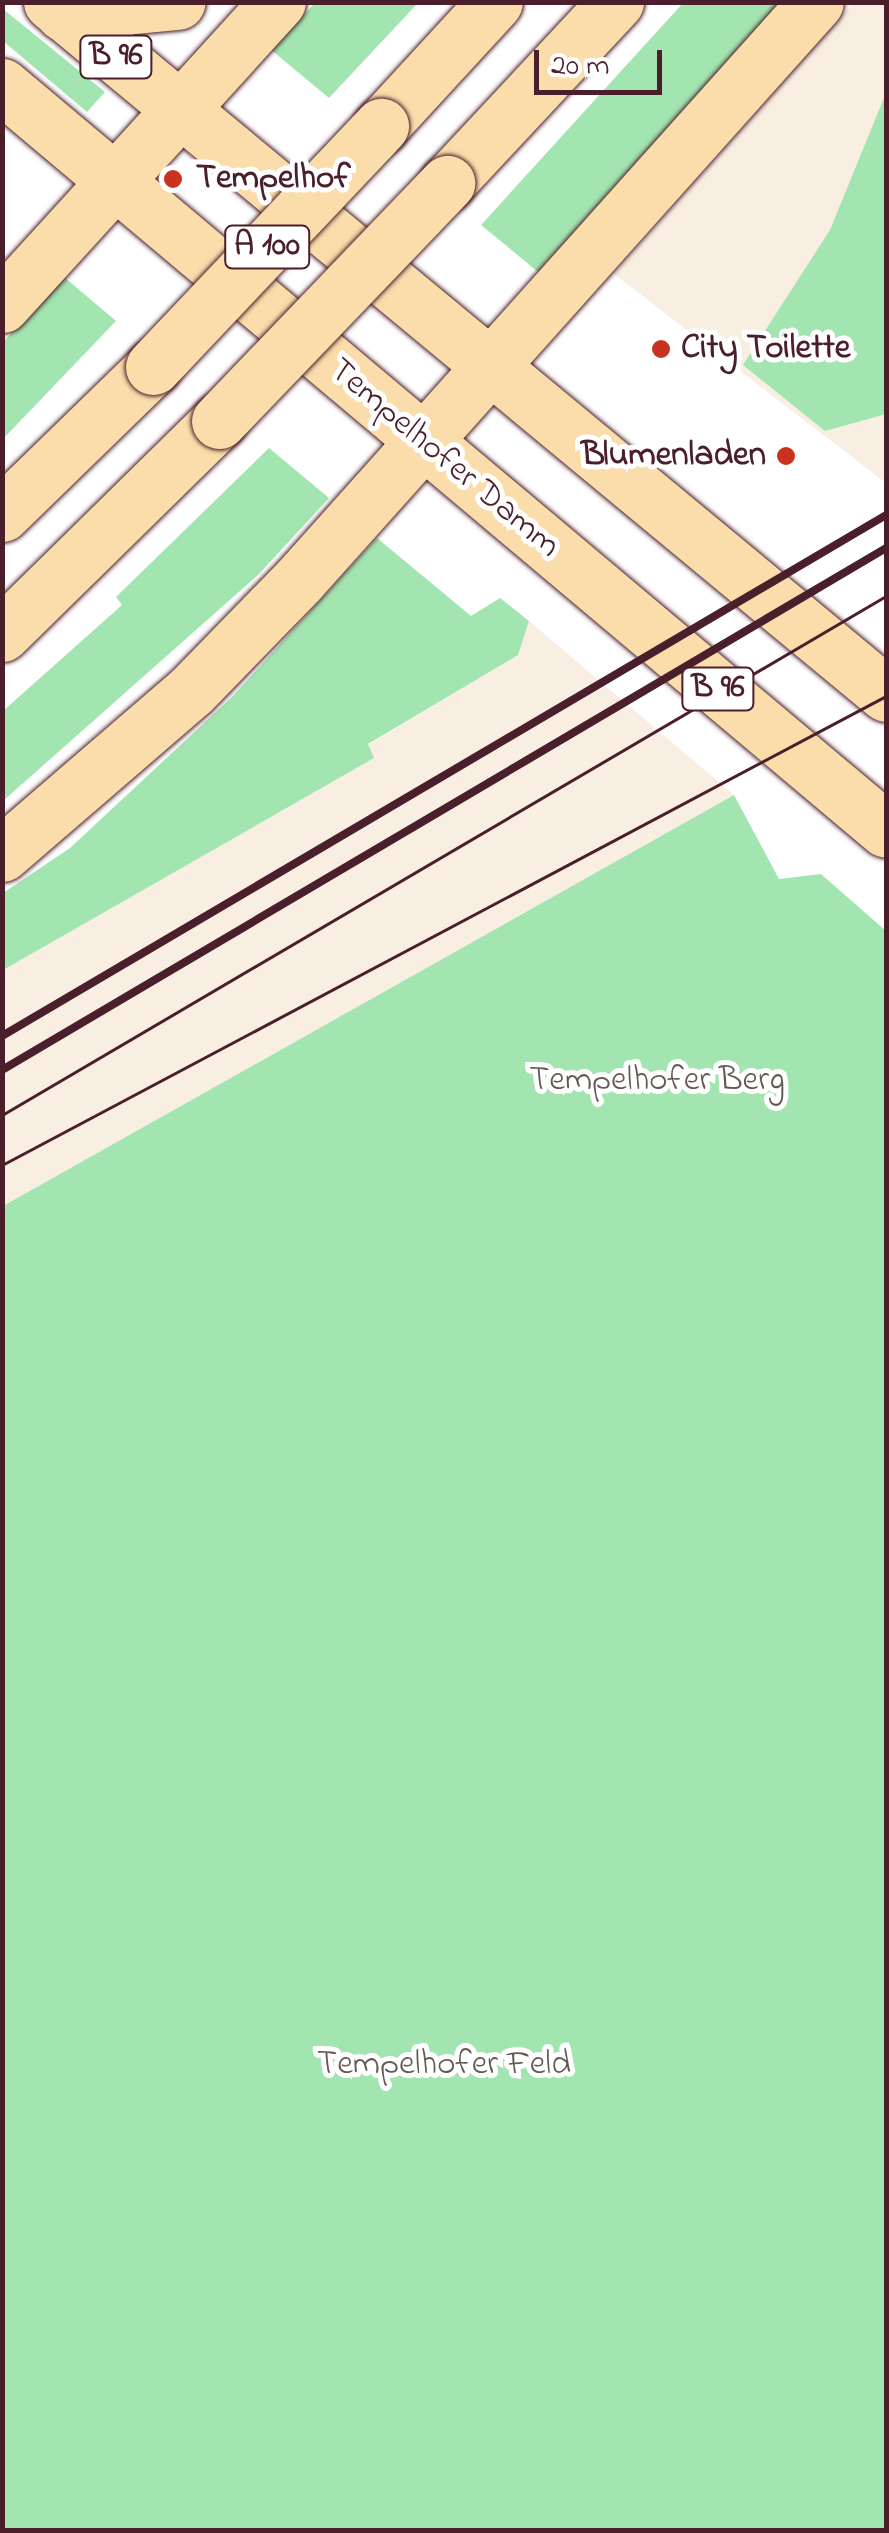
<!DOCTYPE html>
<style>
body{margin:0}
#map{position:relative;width:889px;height:2533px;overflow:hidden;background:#fff;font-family:"Indie Flower",sans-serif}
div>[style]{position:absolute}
.built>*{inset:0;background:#f8eee1}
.green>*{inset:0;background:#a3e5b0}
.roads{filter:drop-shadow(0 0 2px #4a1f2b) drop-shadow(0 0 2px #4a1f2b)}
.primary>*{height:55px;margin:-27.5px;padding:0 27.5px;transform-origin:27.5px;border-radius:27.5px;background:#faddab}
.motorway>*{height:55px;margin:-27.5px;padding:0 27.5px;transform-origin:27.5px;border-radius:27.5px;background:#faddab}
.tram>*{height:2.5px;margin:-1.25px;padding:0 1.25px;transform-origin:1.25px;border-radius:1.25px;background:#4a1f2b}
.rail>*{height:8px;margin:-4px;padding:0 4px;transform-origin:4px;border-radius:4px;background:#4a1f2b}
.bridges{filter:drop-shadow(0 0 2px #4a1f2b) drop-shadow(0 0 2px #4a1f2b)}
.motorway-bridge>*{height:55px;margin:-27.5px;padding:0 27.5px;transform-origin:27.5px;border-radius:27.5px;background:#faddab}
.dots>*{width:28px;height:28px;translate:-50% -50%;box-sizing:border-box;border:5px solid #fff;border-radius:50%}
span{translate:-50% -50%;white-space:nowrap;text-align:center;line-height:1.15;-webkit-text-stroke:10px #fff;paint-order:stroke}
.shield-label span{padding:2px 8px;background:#fff;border:2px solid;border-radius:8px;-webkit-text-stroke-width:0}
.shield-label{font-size:32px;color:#4a1f2b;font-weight:700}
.poi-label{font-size:35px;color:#4a1f2b;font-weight:700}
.left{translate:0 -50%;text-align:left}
.right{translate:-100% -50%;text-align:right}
.street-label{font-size:35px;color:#4a1f2b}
.park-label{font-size:35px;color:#655a53}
.frame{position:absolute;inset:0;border:5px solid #4a1f2b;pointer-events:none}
.scale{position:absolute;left:534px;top:50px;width:128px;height:45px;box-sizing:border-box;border:5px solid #4a1f2b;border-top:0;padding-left:12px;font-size:30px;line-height:35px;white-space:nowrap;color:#4a1f2b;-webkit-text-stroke:8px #fff;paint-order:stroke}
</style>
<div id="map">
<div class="built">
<i style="clip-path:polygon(853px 3px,886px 3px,886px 483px,614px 274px)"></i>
<i style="clip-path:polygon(529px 621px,734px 795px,3px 1206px,2px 970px,373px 758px,368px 745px,517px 655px)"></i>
</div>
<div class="green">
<i style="clip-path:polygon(315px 3px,418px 3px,329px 98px,270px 49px)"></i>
<i style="clip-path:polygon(683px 3px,792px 3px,543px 276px,481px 225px)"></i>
<i style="clip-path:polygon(2px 8px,105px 92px,87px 112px,3px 41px)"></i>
<i style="clip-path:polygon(886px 93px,886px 414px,825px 431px,743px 365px,830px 230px)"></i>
<i style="clip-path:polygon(64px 277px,116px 321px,3px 439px,2px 343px)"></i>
<i style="clip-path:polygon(269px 448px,329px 498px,259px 574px,3px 801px,3px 711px,122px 605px,116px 597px)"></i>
<i style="clip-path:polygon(377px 538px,471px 616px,500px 598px,529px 621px,518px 655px,368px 744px,374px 758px,3px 970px,3px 893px,70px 848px,232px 697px)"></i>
<i style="clip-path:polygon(734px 795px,779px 879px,821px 874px,886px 931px,886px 2530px,3px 2530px,3px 1206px)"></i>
</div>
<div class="roads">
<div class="primary">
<i style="left:51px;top:2px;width:1084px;rotate:39.65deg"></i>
<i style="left:2px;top:86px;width:1155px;rotate:40.08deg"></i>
</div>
<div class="motorway">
<i style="left:63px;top:13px;width:115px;rotate:-5.5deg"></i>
<i style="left:381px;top:126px;width:168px;rotate:-47.4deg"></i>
<i style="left:447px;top:183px;width:248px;rotate:-47deg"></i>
<i style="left:2px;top:305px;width:410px;rotate:-47.7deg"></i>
<i style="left:2px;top:514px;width:211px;rotate:-44.2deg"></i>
<i style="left:2px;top:634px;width:304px;rotate:-44.5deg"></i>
<i style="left:2px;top:854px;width:251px;rotate:-40.8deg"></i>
<i style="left:192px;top:690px;width:153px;rotate:-45.8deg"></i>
<i style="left:299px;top:580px;width:775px;rotate:-48.19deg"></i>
</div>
</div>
<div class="tram">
<i style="left:2px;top:1115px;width:1025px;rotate:-30.42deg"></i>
<i style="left:2px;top:1165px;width:1001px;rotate:-27.95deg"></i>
</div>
<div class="rail">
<i style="left:2px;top:1036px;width:1026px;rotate:-30.51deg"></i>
<i style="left:2px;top:1070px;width:1027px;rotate:-30.56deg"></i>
</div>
<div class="bridges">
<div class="motorway-bridge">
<i style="left:153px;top:367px;width:332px;rotate:-46.6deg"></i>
<i style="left:219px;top:421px;width:330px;rotate:-46.2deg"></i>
</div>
</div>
<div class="dots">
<i style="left:173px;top:179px;background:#c8321e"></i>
<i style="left:661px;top:349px;background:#c8321e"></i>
<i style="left:786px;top:456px;background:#c8321e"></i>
</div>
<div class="shield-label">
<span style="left:116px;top:57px">B 96</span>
<span style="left:267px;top:247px">A 100</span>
<span style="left:718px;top:689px">B 96</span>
</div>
<div class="poi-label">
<span class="left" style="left:196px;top:179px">Tempelhof</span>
<span class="left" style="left:681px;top:349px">City Toilette</span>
<span class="right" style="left:766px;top:456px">Blumenladen</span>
</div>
<div class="street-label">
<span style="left:444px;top:459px;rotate:40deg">Tempelhofer Damm</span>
</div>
<div class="park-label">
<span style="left:657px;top:1081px">Tempelhofer Berg</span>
<span style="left:444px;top:2065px">Tempelhofer Feld</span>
</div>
<div class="frame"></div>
<div class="scale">20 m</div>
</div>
